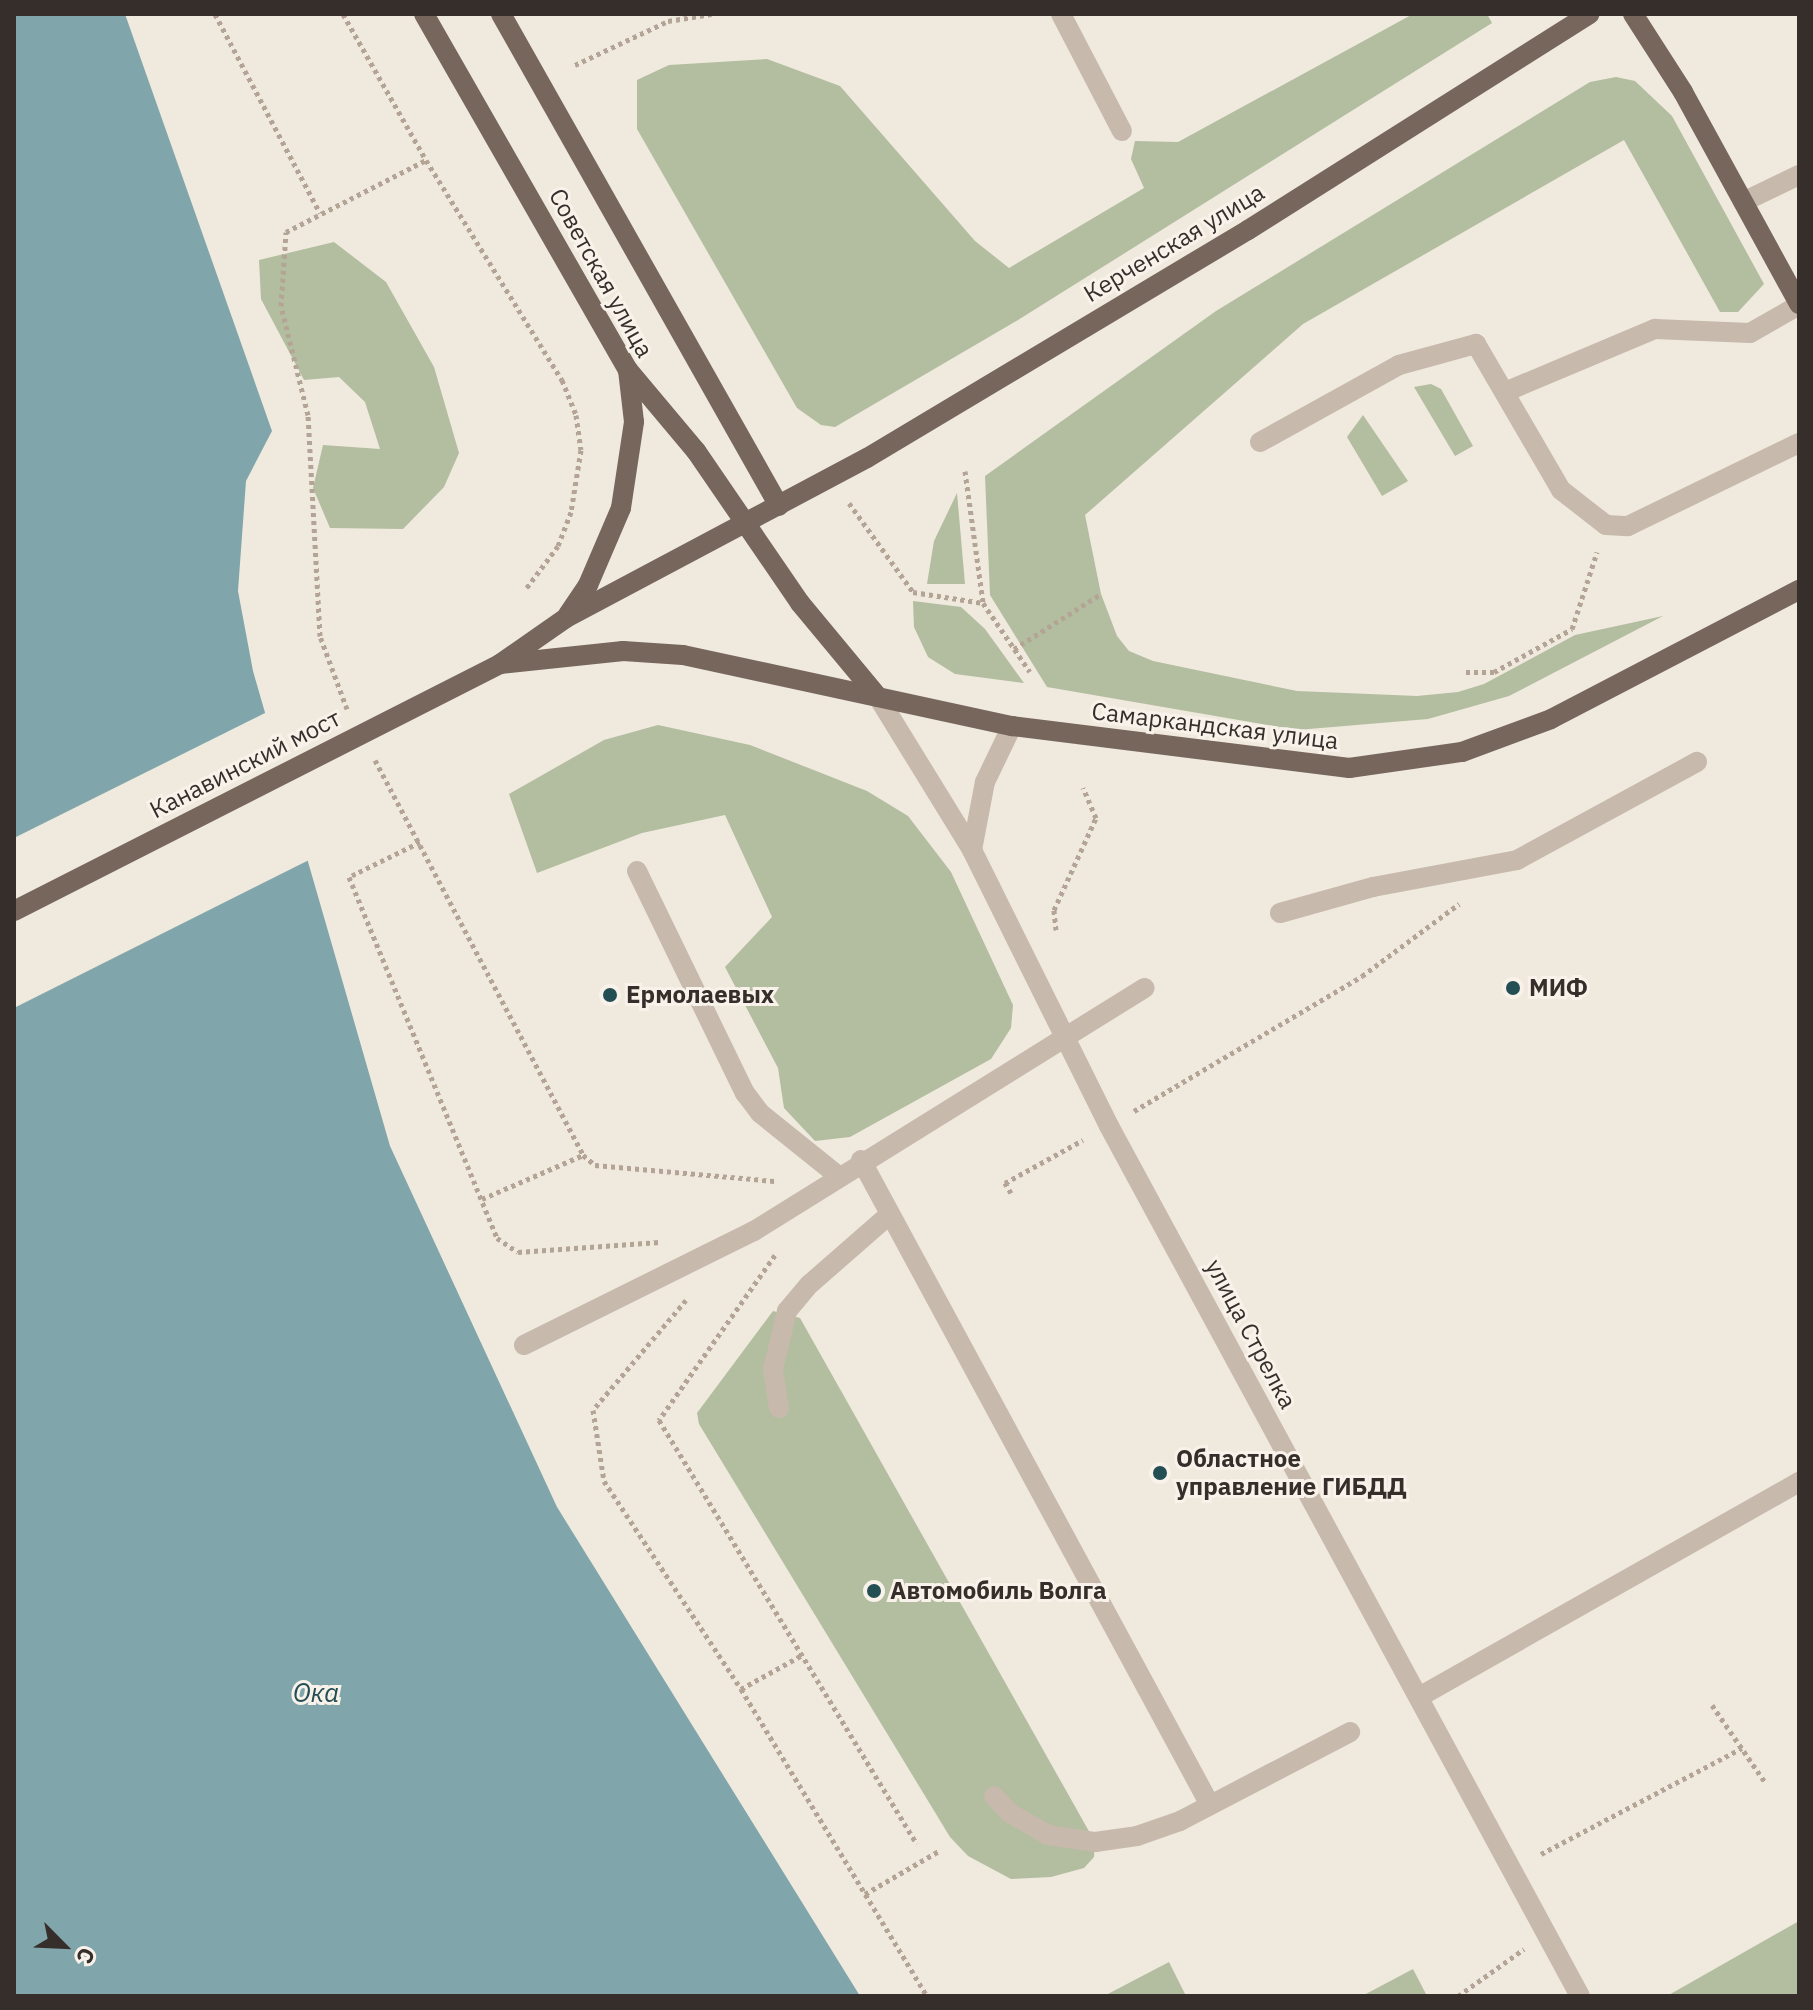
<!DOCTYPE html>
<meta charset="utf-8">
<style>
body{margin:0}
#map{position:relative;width:1813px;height:2010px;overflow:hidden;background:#f0e9de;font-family:"IBM Plex Sans",sans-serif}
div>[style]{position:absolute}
.green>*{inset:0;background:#b2be9f}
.water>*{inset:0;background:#80a6ab}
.pier>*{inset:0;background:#f0e9de}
.path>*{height:5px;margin-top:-2.5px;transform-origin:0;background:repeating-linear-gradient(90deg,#b3a495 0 4px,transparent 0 8px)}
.minor>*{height:20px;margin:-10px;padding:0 10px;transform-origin:10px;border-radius:10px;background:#c7b9ab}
.major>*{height:20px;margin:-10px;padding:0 10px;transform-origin:10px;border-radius:10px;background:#76665c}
.dots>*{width:22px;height:22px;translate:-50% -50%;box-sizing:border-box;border:4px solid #f8f2ea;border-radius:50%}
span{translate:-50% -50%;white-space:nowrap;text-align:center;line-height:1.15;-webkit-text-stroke:6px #f8f2ea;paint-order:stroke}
.street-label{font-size:24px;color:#362e2a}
.poi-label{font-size:24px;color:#362e2a;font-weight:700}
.left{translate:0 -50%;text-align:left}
.water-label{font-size:26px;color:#234e53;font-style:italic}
.frame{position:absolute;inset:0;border:16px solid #362e2a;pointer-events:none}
.north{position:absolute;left:24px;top:1906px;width:80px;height:80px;-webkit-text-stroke:6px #f8f2ea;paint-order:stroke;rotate:114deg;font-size:22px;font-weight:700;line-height:32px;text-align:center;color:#362e2a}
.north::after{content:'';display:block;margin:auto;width:28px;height:36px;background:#362e2a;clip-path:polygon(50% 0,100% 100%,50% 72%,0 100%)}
</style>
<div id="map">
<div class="green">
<i style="clip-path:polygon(1413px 14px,1487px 14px,1492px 23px,1018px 320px,835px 427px,821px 425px,797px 408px,637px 129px,637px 80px,669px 65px,767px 59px,840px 86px,975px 241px,1009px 268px,1144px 188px,1131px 159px,1135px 141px,1178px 142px)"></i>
<i style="clip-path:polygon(1616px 77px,1635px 81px,1672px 116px,1764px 284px,1738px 312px,1720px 312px,1624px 140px,1303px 324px,1085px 515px,1101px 594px,1117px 636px,1129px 651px,1153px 661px,1297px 691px,1417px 696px,1458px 692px,1484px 684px,1575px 635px,1663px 616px,1509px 696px,1428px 719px,1297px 730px,1047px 687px,990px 595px,985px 476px,1216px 311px,1590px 82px)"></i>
<i style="clip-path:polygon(334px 242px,386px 282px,434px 367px,459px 453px,444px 487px,403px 529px,330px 528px,313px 488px,323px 445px,380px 449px,365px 402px,339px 377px,304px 380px,261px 299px,259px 260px)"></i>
<i style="clip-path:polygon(1431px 384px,1441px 389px,1473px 446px,1455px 456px,1414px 387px)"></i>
<i style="clip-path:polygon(1363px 415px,1408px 481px,1382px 496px,1347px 437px)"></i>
<i style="clip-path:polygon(957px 493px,965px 584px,927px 584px,934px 541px)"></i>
<i style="clip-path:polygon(913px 601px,961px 607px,985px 629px,1024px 683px,955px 674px,928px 657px,914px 627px)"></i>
<i style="clip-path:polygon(658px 725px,750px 745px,867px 791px,908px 816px,951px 872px,1013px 1005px,1011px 1028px,991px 1059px,850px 1137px,815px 1141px,784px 1108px,778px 1068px,725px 967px,772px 917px,725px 815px,642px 833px,537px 873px,509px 794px,604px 740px)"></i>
<i style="clip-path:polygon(773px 1311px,800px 1318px,1095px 1842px,1094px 1857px,1084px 1868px,1051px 1877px,1011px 1879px,968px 1856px,950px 1837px,699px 1424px,697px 1413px)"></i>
<i style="clip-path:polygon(1799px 1921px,1799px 1996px,1667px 1996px)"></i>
<i style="clip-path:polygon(1169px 1962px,1186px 1996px,1104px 1996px)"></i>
<i style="clip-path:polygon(1413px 1969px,1427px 1996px,1362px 1996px)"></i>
</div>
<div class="water">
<i style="clip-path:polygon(14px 14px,125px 14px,272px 431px,246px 481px,238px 591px,253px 671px,390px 1146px,557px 1507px,860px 1996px,14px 1996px)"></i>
</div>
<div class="pier">
<i style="clip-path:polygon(269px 711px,311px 859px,14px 1008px,14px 838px)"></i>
</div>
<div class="path">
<i style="left:215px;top:14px;width:225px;rotate:62.2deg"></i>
<i style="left:343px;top:14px;width:168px;rotate:60.4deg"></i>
<i style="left:426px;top:160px;width:259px;rotate:58.3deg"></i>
<i style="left:562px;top:380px;width:38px;rotate:68deg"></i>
<i style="left:576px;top:415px;width:35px;rotate:82deg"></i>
<i style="left:581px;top:450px;width:63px;rotate:99.2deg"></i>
<i style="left:571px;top:512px;width:36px;rotate:111deg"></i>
<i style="left:558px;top:546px;width:55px;rotate:126.9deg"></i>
<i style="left:575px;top:65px;width:103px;rotate:-25.3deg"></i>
<i style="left:668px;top:21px;width:44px;rotate:-9.2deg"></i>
<i style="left:965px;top:471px;width:133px;rotate:82.2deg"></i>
<i style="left:983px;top:603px;width:83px;rotate:55.7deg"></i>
<i style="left:849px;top:503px;width:110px;rotate:54.3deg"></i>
<i style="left:913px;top:592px;width:71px;rotate:8.9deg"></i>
<i style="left:1014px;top:649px;width:103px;rotate:-32.3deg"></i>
<i style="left:1466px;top:672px;width:28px"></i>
<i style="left:1494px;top:672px;width:89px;rotate:-28.9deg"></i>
<i style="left:1572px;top:629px;width:81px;rotate:-72deg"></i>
<i style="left:347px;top:709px;width:78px;rotate:-110.3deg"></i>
<i style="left:320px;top:636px;width:221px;rotate:-93.1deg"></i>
<i style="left:308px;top:415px;width:112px;rotate:-103.9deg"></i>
<i style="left:281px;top:306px;width:74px;rotate:-86.1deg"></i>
<i style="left:286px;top:232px;width:157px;rotate:-27.2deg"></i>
<i style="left:375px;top:760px;width:446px;rotate:62.2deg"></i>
<i style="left:583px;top:1155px;width:16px;rotate:40deg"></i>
<i style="left:595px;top:1165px;width:180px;rotate:5.1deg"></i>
<i style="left:420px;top:842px;width:79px;rotate:153.8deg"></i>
<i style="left:349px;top:877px;width:390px;rotate:67.7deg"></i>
<i style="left:497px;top:1238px;width:25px;rotate:34deg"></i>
<i style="left:518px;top:1252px;width:142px;rotate:-4deg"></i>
<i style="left:1056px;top:930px;width:20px;rotate:-96deg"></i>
<i style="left:1054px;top:910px;width:101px;rotate:-65.5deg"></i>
<i style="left:1096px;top:818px;width:33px;rotate:-113deg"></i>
<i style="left:1134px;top:1111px;width:265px;rotate:-30.6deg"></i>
<i style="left:1362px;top:976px;width:121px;rotate:-36.6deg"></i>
<i style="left:1011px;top:1193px;width:12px;rotate:-121deg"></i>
<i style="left:1005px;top:1183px;width:89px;rotate:-28.9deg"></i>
<i style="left:482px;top:1199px;width:110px;rotate:-23.5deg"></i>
<i style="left:775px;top:1255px;width:202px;rotate:125.1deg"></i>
<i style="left:659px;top:1420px;width:496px;rotate:58.7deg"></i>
<i style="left:686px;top:1300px;width:144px;rotate:130.2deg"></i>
<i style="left:593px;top:1410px;width:72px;rotate:81.2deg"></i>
<i style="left:604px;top:1481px;width:249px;rotate:56.6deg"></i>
<i style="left:741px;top:1689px;width:359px;rotate:58.8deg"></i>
<i style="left:741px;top:1689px;width:70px;rotate:-29.1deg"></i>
<i style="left:1712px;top:1705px;width:93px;rotate:55.5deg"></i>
<i style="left:1541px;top:1854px;width:227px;rotate:-27.8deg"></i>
<i style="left:865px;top:1894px;width:86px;rotate:-30.2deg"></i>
<i style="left:1458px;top:1996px;width:81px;rotate:-35.5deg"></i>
</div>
<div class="minor">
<i style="left:1061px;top:14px;width:132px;rotate:62.5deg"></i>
<i style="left:1743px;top:202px;width:62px;rotate:-25.7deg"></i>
<i style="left:1505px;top:392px;width:163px;rotate:-22.8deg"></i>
<i style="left:1655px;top:329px;width:95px;rotate:2.4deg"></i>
<i style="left:1750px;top:333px;width:56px;rotate:-29.7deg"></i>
<i style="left:1260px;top:442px;width:159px;rotate:-29deg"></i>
<i style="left:1399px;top:365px;width:80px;rotate:-15.3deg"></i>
<i style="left:1476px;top:344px;width:169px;rotate:59.8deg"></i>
<i style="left:1561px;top:490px;width:57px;rotate:37.9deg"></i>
<i style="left:1606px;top:525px;width:22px;rotate:3deg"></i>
<i style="left:1628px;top:526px;width:190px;rotate:-25.9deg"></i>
<i style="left:878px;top:697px;width:180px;rotate:58.4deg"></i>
<i style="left:972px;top:850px;width:308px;rotate:63.6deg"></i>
<i style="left:1109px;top:1126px;width:989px;rotate:61.57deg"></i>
<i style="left:972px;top:850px;width:69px;rotate:-79.2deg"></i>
<i style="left:985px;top:782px;width:62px;rotate:-64.3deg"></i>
<i style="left:637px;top:871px;width:247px;rotate:64.1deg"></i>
<i style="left:745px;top:1093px;width:25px;rotate:53deg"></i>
<i style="left:760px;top:1113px;width:99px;rotate:38.8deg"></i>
<i style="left:1280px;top:913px;width:97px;rotate:-15.6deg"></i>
<i style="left:1373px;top:887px;width:147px;rotate:-10.6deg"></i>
<i style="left:1517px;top:860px;width:205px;rotate:-28.6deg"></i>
<i style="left:861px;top:1160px;width:733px;rotate:61.58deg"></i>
<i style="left:524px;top:1345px;width:257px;rotate:-26.4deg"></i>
<i style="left:754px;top:1231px;width:460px;rotate:-31.9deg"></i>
<i style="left:779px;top:1408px;width:39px;rotate:-99deg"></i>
<i style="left:773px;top:1369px;width:60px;rotate:-76.4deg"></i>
<i style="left:787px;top:1311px;width:35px;rotate:-50deg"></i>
<i style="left:810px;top:1284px;width:106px;rotate:-41.2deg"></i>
<i style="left:1419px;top:1697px;width:437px;rotate:-29.5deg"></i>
<i style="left:994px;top:1796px;width:23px;rotate:47deg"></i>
<i style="left:1010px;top:1813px;width:44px;rotate:30.1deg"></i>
<i style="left:1048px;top:1835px;width:48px;rotate:8.5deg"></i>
<i style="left:1095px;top:1842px;width:42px;rotate:-8.1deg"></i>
<i style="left:1137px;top:1836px;width:46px;rotate:-19.2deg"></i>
<i style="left:1180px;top:1821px;width:192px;rotate:-27.6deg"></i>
</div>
<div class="major">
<i style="left:424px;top:14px;width:410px;rotate:60.2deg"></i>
<i style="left:628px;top:370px;width:52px;rotate:83.4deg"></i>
<i style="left:634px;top:422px;width:87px;rotate:98.6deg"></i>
<i style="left:621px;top:508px;width:84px;rotate:113.2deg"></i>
<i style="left:588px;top:585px;width:36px;rotate:124deg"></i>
<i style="left:501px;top:14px;width:565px;rotate:60.53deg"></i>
<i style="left:1633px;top:14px;width:93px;rotate:57.3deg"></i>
<i style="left:1683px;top:92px;width:242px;rotate:61.3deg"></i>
<i style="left:628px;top:370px;width:106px;rotate:50deg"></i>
<i style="left:696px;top:451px;width:184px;rotate:55.6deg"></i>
<i style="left:800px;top:603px;width:122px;rotate:50.3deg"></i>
<i style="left:500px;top:664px;width:124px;rotate:-6deg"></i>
<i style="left:623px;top:651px;width:60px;rotate:3.8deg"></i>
<i style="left:683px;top:655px;width:337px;rotate:12.2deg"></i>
<i style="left:1012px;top:726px;width:340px;rotate:7.1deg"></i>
<i style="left:1349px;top:768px;width:114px;rotate:-8.1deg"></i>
<i style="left:1462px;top:752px;width:95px;rotate:-20.3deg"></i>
<i style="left:1551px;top:719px;width:280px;rotate:-27.5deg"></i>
<i style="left:14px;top:911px;width:545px;rotate:-26.94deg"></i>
<i style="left:500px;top:664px;width:80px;rotate:-34.9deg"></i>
<i style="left:566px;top:618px;width:341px;rotate:-28deg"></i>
<i style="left:867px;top:458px;width:444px;rotate:-30.9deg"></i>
<i style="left:1248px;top:230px;width:404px;rotate:-32.3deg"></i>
</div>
<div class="dots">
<i style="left:1513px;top:988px;background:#234e53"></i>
<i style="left:610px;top:995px;background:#234e53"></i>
<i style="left:1160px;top:1473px;background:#234e53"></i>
<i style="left:874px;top:1591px;background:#234e53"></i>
</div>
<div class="street-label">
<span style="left:1174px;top:243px;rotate:-31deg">Керченская улица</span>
<span style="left:601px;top:273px;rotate:61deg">Советская улица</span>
<span style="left:1215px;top:726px;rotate:7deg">Самаркандская улица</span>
<span style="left:245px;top:764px;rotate:-27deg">Канавинский мост</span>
<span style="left:1251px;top:1334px;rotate:62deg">улица Стрелка</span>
</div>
<div class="poi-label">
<span class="left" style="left:1529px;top:988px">МИФ</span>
<span class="left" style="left:626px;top:995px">Ермолаевых</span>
<span class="left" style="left:1176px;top:1473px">Областное<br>управление ГИБДД</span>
<span class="left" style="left:890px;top:1591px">Автомобиль Волга</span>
</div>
<div class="water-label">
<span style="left:316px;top:1693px">Ока</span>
</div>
<div class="frame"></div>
<div class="north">С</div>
</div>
